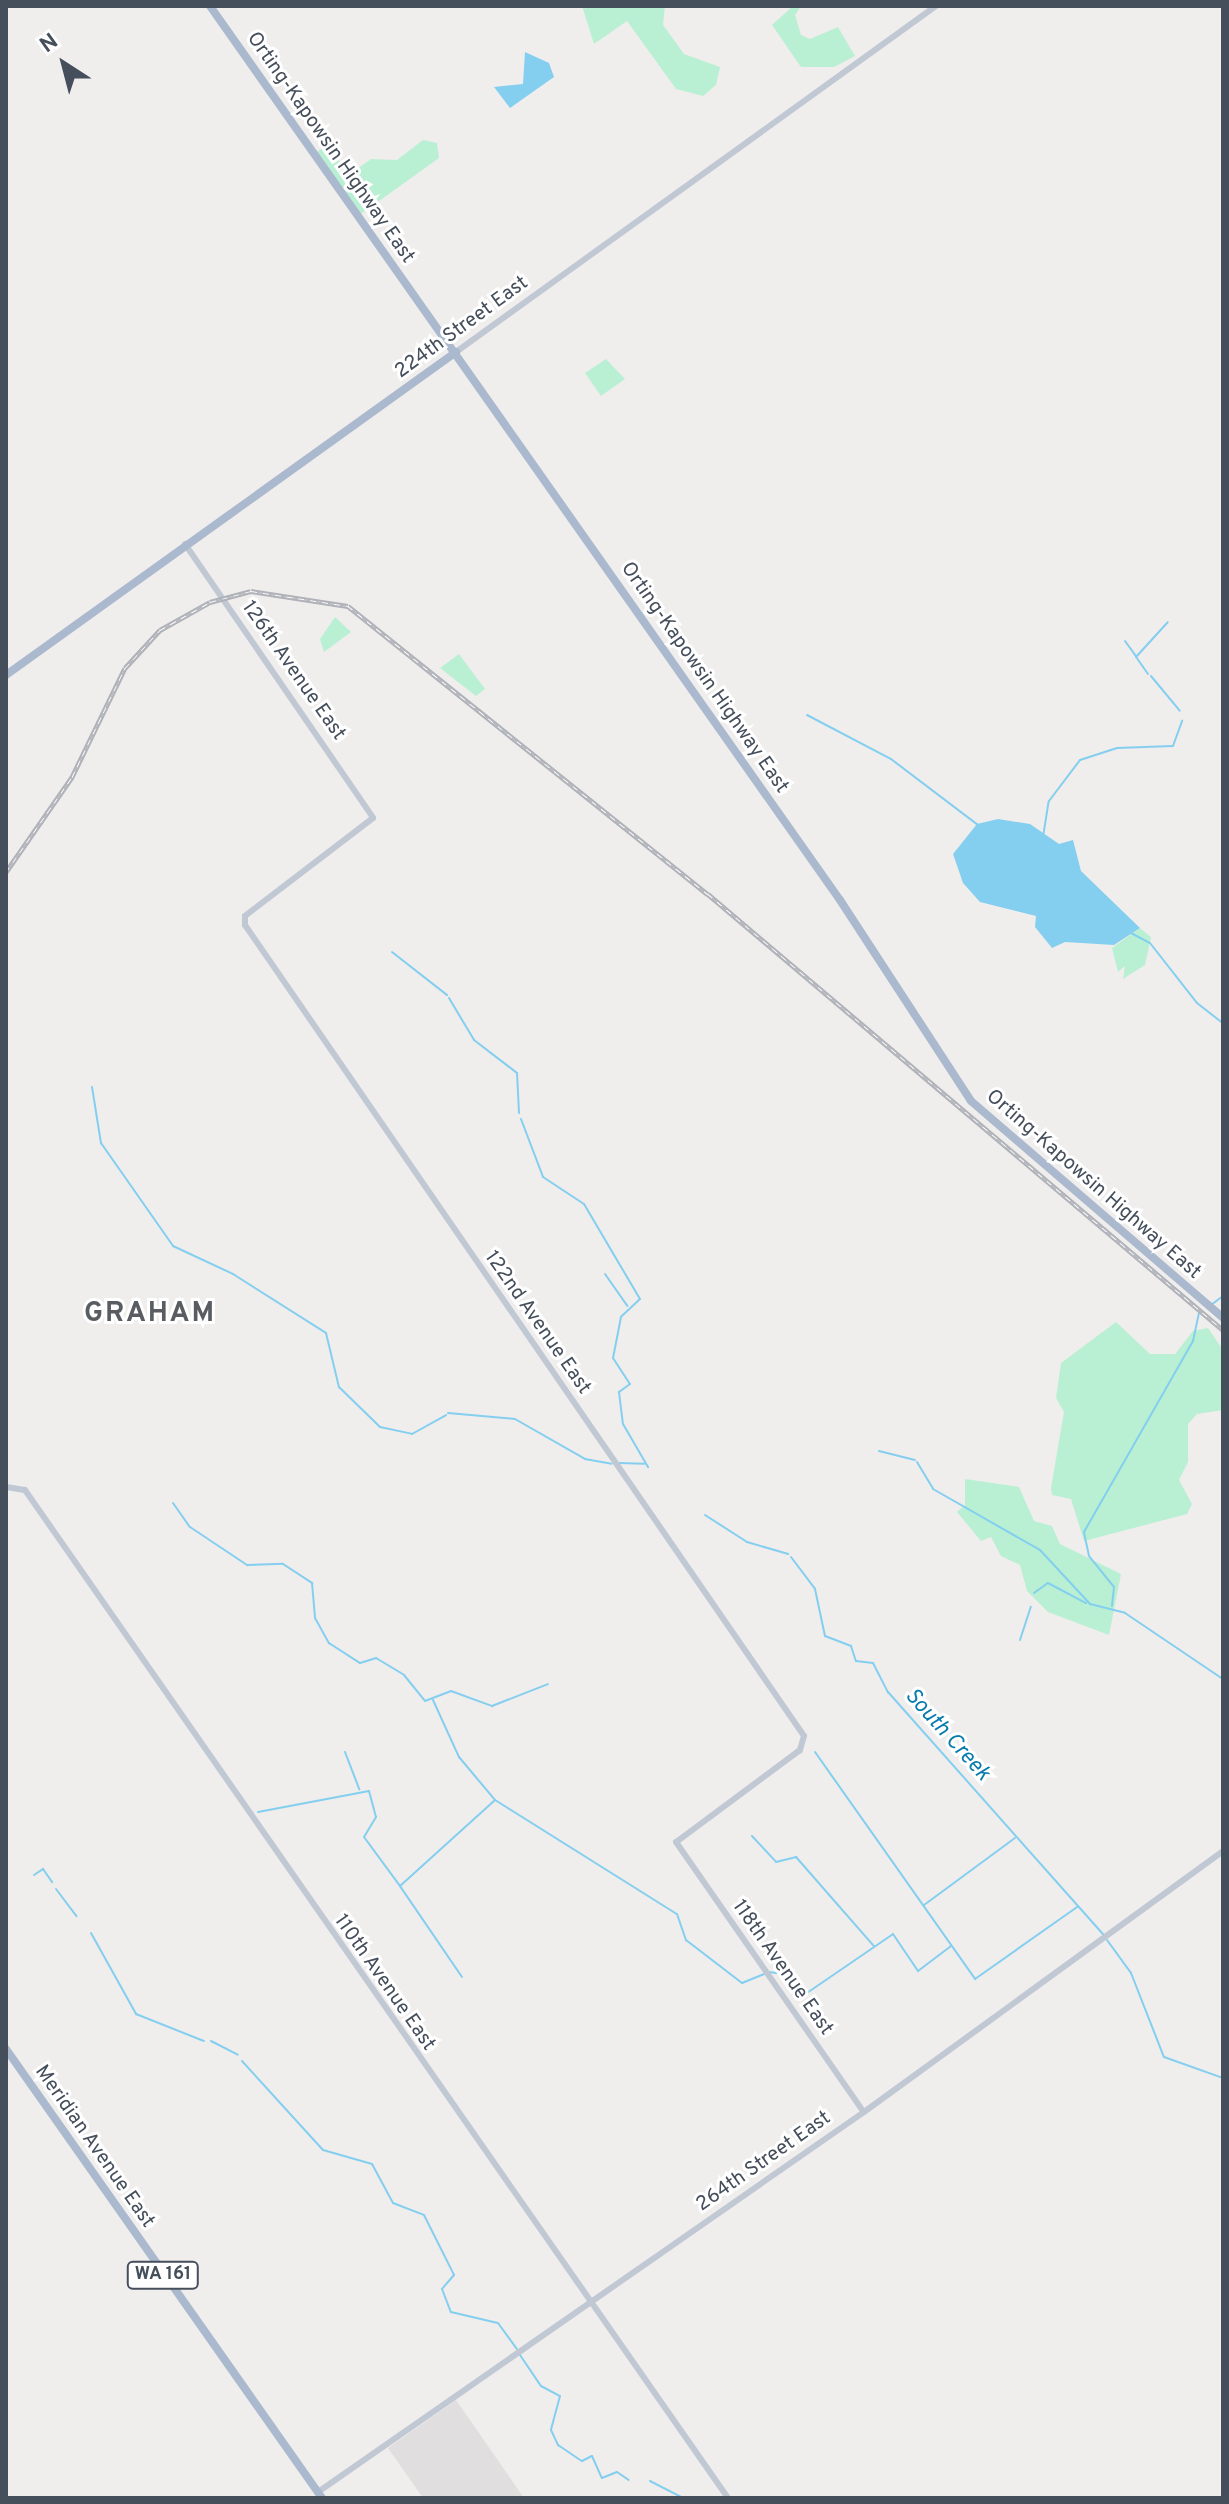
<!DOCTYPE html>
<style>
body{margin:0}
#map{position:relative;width:1229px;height:2504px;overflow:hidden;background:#f0eded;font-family:Overpass,sans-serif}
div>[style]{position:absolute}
.education>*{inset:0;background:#e1dedf}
.green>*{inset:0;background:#b9f0d3}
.water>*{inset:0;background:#84cfef}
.stream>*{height:2px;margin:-1px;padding:0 1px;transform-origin:1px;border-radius:1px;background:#84cfef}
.minor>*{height:6px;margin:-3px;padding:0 3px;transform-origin:3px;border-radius:3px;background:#c0c8d3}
.major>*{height:8px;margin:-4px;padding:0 4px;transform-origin:4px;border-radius:4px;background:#abb9ce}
.rail>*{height:5px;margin-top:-2.5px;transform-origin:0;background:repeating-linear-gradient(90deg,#fff 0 6px,#afb2b8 0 12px);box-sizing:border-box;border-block:2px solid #afb2b8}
span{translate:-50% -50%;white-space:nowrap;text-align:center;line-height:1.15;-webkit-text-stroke:6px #fff;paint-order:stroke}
.shield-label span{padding:2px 6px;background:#fff;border:2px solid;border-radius:6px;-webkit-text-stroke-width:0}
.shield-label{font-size:18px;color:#454e5b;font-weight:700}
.street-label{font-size:20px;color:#454e5b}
.water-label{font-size:22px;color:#077bac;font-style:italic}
.district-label{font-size:28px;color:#595d62;font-weight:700;letter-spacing:2px}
.frame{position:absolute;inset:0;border:8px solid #454e5b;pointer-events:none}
.north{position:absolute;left:24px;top:24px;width:80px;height:80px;-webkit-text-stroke:6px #fff;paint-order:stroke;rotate:324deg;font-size:22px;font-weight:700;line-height:32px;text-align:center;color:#454e5b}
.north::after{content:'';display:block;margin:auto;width:28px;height:36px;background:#454e5b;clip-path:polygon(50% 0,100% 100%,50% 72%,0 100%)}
</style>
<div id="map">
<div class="education">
<i style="clip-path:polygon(456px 2400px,524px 2498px,423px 2498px,388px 2448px)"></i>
</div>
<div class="green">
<i style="clip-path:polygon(582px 6px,665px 6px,663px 25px,684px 54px,720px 67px,716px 85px,703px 96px,676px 89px,627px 21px,594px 44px)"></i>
<i style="clip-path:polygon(793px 6px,801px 6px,795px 15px,801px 35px,810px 39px,838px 27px,855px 56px,834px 67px,801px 67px,772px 25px)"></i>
<i style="clip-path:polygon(423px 140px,437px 143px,439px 158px,361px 214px,317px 152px,327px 144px,349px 175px,371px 159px,397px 160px)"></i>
<i style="clip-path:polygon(606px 359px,625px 379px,601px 396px,585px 373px)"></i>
<i style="clip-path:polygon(335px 617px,351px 632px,324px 652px,320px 639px)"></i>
<i style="clip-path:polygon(459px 654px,485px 689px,476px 696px,440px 668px)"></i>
<i style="clip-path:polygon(1140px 928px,1151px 937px,1145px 965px,1123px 979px,1125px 966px,1118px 972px,1112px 948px)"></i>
<i style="clip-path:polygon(1116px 1322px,1150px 1354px,1175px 1354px,1193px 1331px,1208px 1328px,1223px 1350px,1223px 1410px,1197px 1414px,1188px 1424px,1188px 1462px,1179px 1480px,1192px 1504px,1187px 1514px,1084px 1541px,1071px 1499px,1052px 1495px,1051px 1488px,1064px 1412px,1056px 1398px,1061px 1363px)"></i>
<i style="clip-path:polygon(965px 1479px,1019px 1487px,1034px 1521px,1052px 1526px,1060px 1544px,1121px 1574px,1109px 1635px,1048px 1612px,1027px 1591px,1020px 1565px,1001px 1556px,991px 1537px,981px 1541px,957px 1512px,965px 1505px)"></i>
</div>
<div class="water">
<i style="clip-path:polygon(525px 52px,549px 63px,554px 77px,510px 108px,494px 87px,523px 84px)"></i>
<i style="clip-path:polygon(998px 819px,1030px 824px,1059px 844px,1073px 840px,1081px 871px,1140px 928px,1114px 945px,1065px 942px,1052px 948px,1035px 927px,1036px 916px,980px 902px,963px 883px,953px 854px,977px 824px)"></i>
</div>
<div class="stream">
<i style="left:1125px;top:641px;width:19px;rotate:54deg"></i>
<i style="left:1148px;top:674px;width:21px;rotate:-125deg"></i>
<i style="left:1136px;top:657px;width:47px;rotate:-47.6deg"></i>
<i style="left:1151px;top:676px;width:45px;rotate:50.4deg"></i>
<i style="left:807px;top:715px;width:95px;rotate:27.6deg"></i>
<i style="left:891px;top:759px;width:109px;rotate:37.2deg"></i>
<i style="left:1043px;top:837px;width:36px;rotate:-81deg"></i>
<i style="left:1049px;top:801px;width:51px;rotate:-52.9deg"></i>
<i style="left:1080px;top:760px;width:39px;rotate:-18deg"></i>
<i style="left:1117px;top:748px;width:56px;rotate:-2deg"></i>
<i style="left:1173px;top:746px;width:27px;rotate:-70deg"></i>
<i style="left:1131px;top:933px;width:21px;rotate:28deg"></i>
<i style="left:1150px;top:943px;width:76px;rotate:51.9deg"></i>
<i style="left:1197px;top:1003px;width:33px;rotate:38deg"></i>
<i style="left:392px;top:952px;width:70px;rotate:38deg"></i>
<i style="left:449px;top:998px;width:49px;rotate:59.2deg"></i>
<i style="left:474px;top:1040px;width:54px;rotate:37.5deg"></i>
<i style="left:517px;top:1073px;width:40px;rotate:87.1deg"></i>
<i style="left:92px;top:1087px;width:57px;rotate:80.9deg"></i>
<i style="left:101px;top:1143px;width:126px;rotate:55deg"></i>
<i style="left:173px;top:1246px;width:66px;rotate:25deg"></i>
<i style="left:233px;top:1274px;width:110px;rotate:32.4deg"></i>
<i style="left:326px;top:1333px;width:56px;rotate:76.5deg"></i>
<i style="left:339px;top:1387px;width:57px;rotate:44.3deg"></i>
<i style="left:380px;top:1427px;width:33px;rotate:12deg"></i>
<i style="left:412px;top:1434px;width:39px;rotate:-29deg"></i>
<i style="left:521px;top:1119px;width:62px;rotate:69.2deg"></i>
<i style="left:543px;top:1177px;width:49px;rotate:33.4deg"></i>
<i style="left:584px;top:1204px;width:110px;rotate:59.5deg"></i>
<i style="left:640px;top:1299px;width:26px;rotate:137deg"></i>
<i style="left:621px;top:1317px;width:42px;rotate:101deg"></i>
<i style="left:613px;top:1358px;width:31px;rotate:57deg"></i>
<i style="left:630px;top:1384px;width:14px;rotate:144deg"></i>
<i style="left:619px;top:1392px;width:32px;rotate:83deg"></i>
<i style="left:623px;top:1424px;width:50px;rotate:59.8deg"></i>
<i style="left:605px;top:1274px;width:39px;rotate:55deg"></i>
<i style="left:1211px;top:1305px;width:15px;rotate:-37deg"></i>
<i style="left:448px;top:1413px;width:67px;rotate:5.1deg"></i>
<i style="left:515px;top:1419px;width:81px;rotate:29.7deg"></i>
<i style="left:585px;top:1459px;width:27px;rotate:10deg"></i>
<i style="left:879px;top:1451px;width:37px;rotate:14deg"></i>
<i style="left:917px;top:1462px;width:31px;rotate:59deg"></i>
<i style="left:933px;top:1489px;width:123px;rotate:29.7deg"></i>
<i style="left:1040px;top:1550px;width:74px;rotate:47.2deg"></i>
<i style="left:1090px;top:1604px;width:36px;rotate:14deg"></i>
<i style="left:1125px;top:1613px;width:118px;rotate:34deg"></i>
<i style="left:619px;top:1463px;width:25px;rotate:2deg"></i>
<i style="left:173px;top:1503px;width:29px;rotate:55deg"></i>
<i style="left:190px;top:1527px;width:69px;rotate:33.7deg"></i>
<i style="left:247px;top:1565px;width:36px;rotate:-2deg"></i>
<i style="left:283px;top:1564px;width:35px;rotate:33deg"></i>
<i style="left:312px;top:1583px;width:35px;rotate:85deg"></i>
<i style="left:315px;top:1618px;width:29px;rotate:61deg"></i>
<i style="left:329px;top:1643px;width:37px;rotate:33deg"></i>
<i style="left:360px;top:1663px;width:17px;rotate:-17deg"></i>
<i style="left:376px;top:1658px;width:33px;rotate:31deg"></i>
<i style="left:404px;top:1675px;width:33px;rotate:51deg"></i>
<i style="left:425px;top:1701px;width:28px;rotate:-21deg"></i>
<i style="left:451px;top:1691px;width:44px;rotate:20.1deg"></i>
<i style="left:492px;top:1706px;width:60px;rotate:-21.4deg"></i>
<i style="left:705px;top:1515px;width:50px;rotate:32.7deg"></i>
<i style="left:747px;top:1542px;width:43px;rotate:16.3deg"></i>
<i style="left:791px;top:1557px;width:40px;rotate:53deg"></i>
<i style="left:815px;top:1589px;width:48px;rotate:78deg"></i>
<i style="left:825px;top:1636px;width:28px;rotate:21deg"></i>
<i style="left:851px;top:1646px;width:16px;rotate:72deg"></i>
<i style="left:856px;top:1661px;width:17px;rotate:7deg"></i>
<i style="left:873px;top:1663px;width:33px;rotate:63deg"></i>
<i style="left:888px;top:1692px;width:325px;rotate:48.4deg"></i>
<i style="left:1034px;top:1593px;width:17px;rotate:-36deg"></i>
<i style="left:1048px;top:1583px;width:43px;rotate:27.8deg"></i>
<i style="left:1112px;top:1606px;width:19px;rotate:-84deg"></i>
<i style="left:1114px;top:1587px;width:40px;rotate:-129deg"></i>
<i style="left:1089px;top:1556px;width:25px;rotate:-102deg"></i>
<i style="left:1084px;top:1532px;width:220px;rotate:-60.3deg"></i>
<i style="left:1193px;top:1341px;width:29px;rotate:-78deg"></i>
<i style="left:1020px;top:1640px;width:35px;rotate:-72deg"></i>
<i style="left:433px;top:1700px;width:63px;rotate:65.5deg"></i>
<i style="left:459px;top:1757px;width:56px;rotate:50.1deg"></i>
<i style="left:495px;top:1800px;width:215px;rotate:32.1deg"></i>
<i style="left:677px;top:1914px;width:28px;rotate:71deg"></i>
<i style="left:686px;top:1940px;width:71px;rotate:37.5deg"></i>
<i style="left:742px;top:1983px;width:24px;rotate:-22deg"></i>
<i style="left:345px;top:1752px;width:40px;rotate:69deg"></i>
<i style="left:815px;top:1752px;width:278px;rotate:54.8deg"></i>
<i style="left:975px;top:1979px;width:125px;rotate:-35.2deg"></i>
<i style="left:258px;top:1812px;width:113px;rotate:-10.7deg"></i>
<i style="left:369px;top:1791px;width:27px;rotate:75deg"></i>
<i style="left:376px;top:1817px;width:23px;rotate:121deg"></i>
<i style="left:364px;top:1837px;width:61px;rotate:53.7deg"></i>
<i style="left:752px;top:1836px;width:35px;rotate:47deg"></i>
<i style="left:776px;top:1862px;width:21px;rotate:-14deg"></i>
<i style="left:796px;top:1857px;width:118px;rotate:48.8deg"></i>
<i style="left:34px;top:1875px;width:11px;rotate:-34deg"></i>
<i style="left:43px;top:1869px;width:16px;rotate:55deg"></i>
<i style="left:56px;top:1889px;width:34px;rotate:53deg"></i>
<i style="left:924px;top:1905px;width:113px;rotate:-36.4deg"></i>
<i style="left:91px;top:1933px;width:93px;rotate:60.9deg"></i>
<i style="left:136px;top:2014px;width:73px;rotate:21.7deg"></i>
<i style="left:1107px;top:1940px;width:41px;rotate:54deg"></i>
<i style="left:1131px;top:1973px;width:90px;rotate:68.6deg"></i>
<i style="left:1164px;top:2057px;width:63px;rotate:19.6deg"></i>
<i style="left:769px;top:1972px;width:14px;rotate:8deg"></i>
<i style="left:783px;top:1974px;width:30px;rotate:45deg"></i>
<i style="left:804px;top:1995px;width:108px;rotate:-34.4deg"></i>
<i style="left:893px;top:1934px;width:45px;rotate:56deg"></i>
<i style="left:918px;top:1971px;width:41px;rotate:-37.1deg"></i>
<i style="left:462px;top:1977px;width:110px;rotate:-124.3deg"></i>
<i style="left:400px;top:1886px;width:127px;rotate:-42.1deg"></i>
<i style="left:211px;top:2041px;width:30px;rotate:27deg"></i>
<i style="left:242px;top:2061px;width:120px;rotate:47.7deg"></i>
<i style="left:323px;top:2150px;width:51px;rotate:15.9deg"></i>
<i style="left:372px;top:2164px;width:44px;rotate:61.7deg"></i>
<i style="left:393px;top:2203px;width:33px;rotate:21deg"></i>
<i style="left:424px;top:2215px;width:67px;rotate:63.4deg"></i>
<i style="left:454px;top:2275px;width:18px;rotate:131deg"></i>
<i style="left:442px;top:2289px;width:25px;rotate:69deg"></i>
<i style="left:451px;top:2312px;width:48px;rotate:13.2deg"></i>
<i style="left:498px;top:2323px;width:32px;rotate:54deg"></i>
<i style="left:520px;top:2355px;width:37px;rotate:56deg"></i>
<i style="left:541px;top:2386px;width:21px;rotate:28deg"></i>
<i style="left:560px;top:2396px;width:35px;rotate:105deg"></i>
<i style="left:551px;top:2430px;width:17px;rotate:65deg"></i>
<i style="left:558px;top:2445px;width:29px;rotate:34deg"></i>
<i style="left:582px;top:2461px;width:11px;rotate:-27deg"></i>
<i style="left:592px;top:2456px;width:24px;rotate:66deg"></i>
<i style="left:602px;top:2478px;width:16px;rotate:-22deg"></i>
<i style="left:617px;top:2472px;width:14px;rotate:34deg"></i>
<i style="left:650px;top:2481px;width:37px;rotate:27deg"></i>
</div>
<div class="minor">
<i style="left:456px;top:352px;width:592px;rotate:-35.79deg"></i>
<i style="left:185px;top:544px;width:332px;rotate:55.5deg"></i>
<i style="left:373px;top:818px;width:161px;rotate:142.6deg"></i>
<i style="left:245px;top:916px;width:9px;rotate:90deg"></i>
<i style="left:245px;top:925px;width:985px;rotate:55.42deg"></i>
<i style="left:804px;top:1736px;width:15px;rotate:106deg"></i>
<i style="left:800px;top:1750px;width:154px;rotate:143.4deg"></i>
<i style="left:676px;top:1842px;width:329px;rotate:55.2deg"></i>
<i style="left:6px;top:1487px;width:19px;rotate:9deg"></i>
<i style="left:25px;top:1490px;width:1229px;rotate:55.11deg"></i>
<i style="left:318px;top:2492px;width:665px;rotate:-34.84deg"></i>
<i style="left:864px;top:2112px;width:444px;rotate:-36deg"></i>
</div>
<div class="major">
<i style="left:210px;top:6px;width:1094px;rotate:54.83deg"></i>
<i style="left:840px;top:900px;width:240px;rotate:56.9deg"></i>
<i style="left:971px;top:1101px;width:333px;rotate:40.7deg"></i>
<i style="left:6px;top:675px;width:554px;rotate:-35.67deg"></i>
<i style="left:6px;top:2049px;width:549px;rotate:54.86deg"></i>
</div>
<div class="rail">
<i style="left:6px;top:872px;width:116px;rotate:-55.2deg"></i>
<i style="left:72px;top:777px;width:121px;rotate:-64.1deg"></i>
<i style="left:125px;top:668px;width:52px;rotate:-47.4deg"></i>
<i style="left:160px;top:630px;width:57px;rotate:-29.2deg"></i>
<i style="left:210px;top:602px;width:42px;rotate:-15deg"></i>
<i style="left:251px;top:591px;width:98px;rotate:8.8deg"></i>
<i style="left:348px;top:606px;width:461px;rotate:38.7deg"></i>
<i style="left:708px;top:894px;width:675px;rotate:40.25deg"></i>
</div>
<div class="shield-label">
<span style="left:163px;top:2275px">WA 161</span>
</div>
<div class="street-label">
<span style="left:330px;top:148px;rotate:55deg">Orting-Kapowsin Highway East</span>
<span style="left:462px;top:328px;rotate:-36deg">224th Street East</span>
<span style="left:293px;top:671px;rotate:55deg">126th Avenue East</span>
<span style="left:704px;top:678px;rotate:55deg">Orting-Kapowsin Highway East</span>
<span style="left:1093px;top:1185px;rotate:41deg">Orting-Kapowsin Highway East</span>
<span style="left:537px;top:1323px;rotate:55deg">122nd Avenue East</span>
<span style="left:782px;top:1968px;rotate:55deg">118th Avenue East</span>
<span style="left:384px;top:1983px;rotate:55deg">110th Avenue East</span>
<span style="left:94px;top:2147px;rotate:55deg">Meridian Avenue East</span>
<span style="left:764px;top:2162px;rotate:-35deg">264th Street East</span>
</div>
<div class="water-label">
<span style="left:947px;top:1735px;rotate:48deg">South Creek</span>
</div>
<div class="district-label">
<span style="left:150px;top:1314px">GRAHAM</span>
</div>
<div class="frame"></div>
<div class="north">N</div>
</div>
